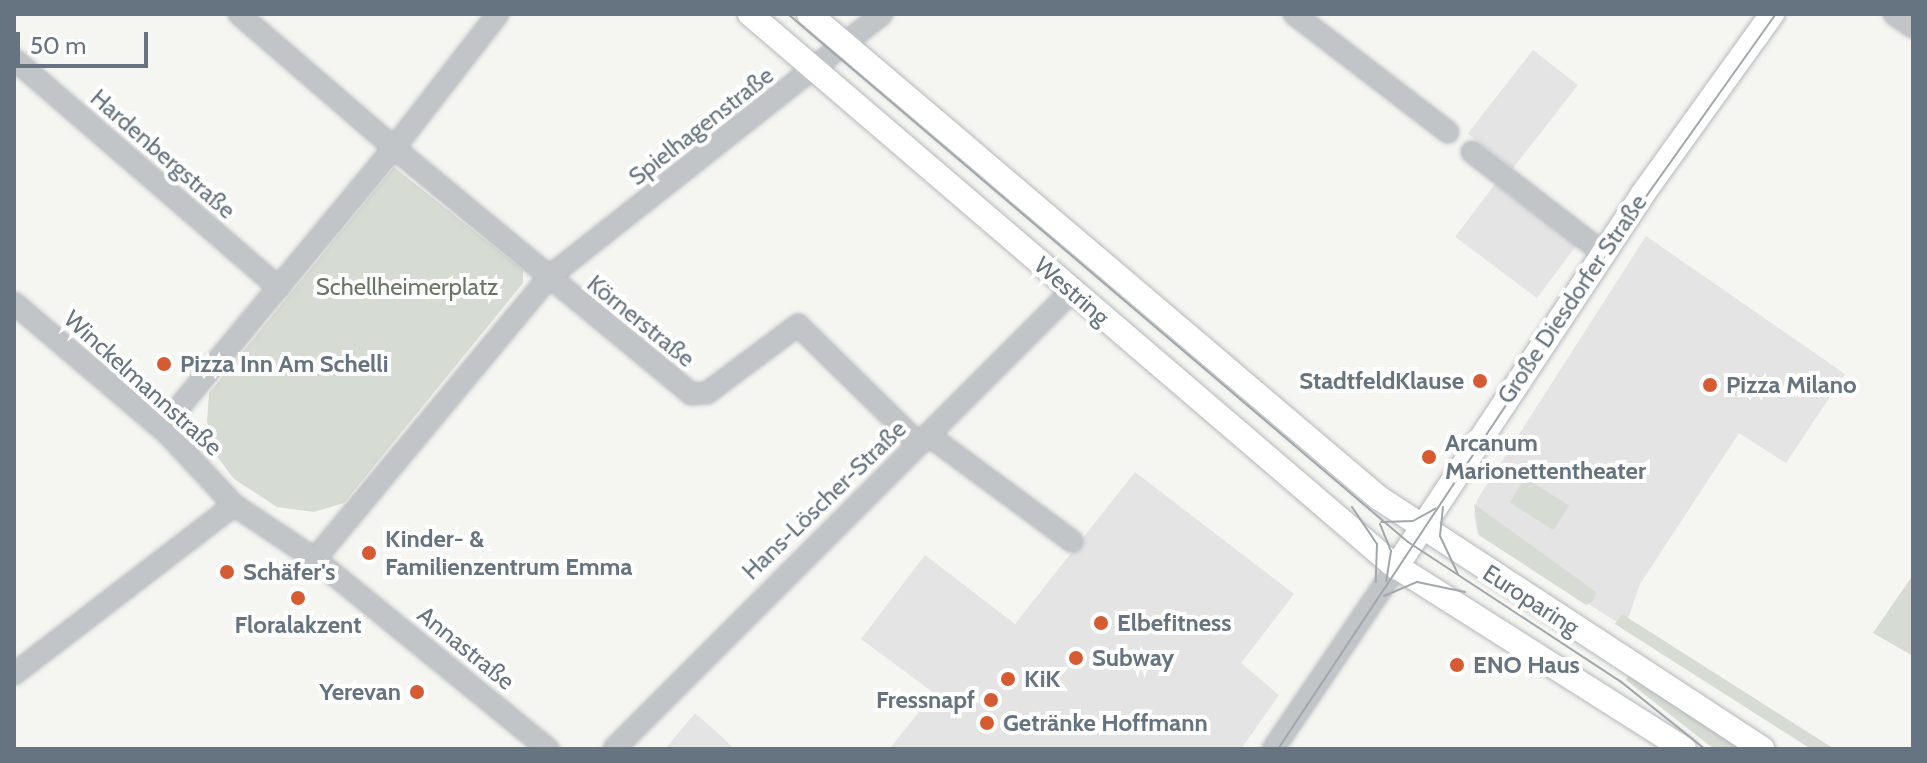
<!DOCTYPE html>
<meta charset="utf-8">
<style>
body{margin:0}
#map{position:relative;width:1927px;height:763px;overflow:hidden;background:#f5f5f2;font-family:Cabin,sans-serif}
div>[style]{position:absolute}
.built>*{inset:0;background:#e3e4e3;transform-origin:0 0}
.green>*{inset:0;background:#d6dcd3;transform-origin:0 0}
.roads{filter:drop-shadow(0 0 2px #b4b8bb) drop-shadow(0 0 2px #b4b8bb)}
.minor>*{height:20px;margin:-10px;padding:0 10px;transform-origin:10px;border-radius:10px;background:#c1c5c8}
.major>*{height:24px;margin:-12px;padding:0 12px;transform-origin:12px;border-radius:12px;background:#fff}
.tram>*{height:2px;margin:-1px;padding:0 1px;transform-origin:1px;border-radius:1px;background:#a2a7ac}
.dots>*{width:22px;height:22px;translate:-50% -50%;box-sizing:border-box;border:4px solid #fff;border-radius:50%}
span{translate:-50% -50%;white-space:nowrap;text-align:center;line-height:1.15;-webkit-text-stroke:8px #fff;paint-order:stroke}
.street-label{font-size:24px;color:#667481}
.park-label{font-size:24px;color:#687865}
.poi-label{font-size:24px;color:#667481;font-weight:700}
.left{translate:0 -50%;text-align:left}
.right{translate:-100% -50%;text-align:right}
.frame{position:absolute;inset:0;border:16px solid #667481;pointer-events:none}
.scale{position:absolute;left:16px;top:32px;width:132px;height:36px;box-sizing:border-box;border:4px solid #667481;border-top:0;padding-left:10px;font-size:24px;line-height:28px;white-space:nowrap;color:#667481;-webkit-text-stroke:6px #fff;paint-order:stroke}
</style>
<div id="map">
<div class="built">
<i style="left:1533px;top:50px;width:57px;height:106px;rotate:38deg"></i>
<i style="left:1495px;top:184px;width:102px;height:66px;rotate:37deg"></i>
<i style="clip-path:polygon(1646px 236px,1845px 374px,1786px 463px,1739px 433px,1640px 584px,1625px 627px,1478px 535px,1474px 515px,1477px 500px)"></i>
<i style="clip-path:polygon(1135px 472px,1294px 594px,1241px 663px,1279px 695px,1241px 749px,891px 747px,934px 693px,861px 639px,925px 555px,1015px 624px)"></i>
<i style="clip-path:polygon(695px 713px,720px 735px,734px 749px,665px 749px)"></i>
</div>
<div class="green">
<i style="clip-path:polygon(394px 167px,523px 270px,523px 283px,344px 503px,314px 512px,277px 507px,234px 479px,216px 455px,207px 422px,209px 393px)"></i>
<i style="left:1525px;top:478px;width:52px;height:29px;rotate:32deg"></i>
<i style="clip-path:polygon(1474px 504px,1596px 592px,1593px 601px,1586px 605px,1479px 535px)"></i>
<i style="clip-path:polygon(1913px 575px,1913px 656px,1873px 633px)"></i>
<i style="clip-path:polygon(1622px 614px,1825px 743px,1834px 749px,1811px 749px,1615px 624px)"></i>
<i style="clip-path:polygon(1629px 675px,1742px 749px,1714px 749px,1626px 680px)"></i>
</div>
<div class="roads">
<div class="minor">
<i style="left:239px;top:14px;width:205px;rotate:40.8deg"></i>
<i style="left:394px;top:148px;width:170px;rotate:-52.2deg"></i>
<i style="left:1294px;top:14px;width:194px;rotate:37.5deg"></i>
<i style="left:1894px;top:14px;width:23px;rotate:34deg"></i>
<i style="left:14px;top:59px;width:350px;rotate:40.8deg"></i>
<i style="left:1472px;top:152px;width:165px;rotate:37.6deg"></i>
<i style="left:14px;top:303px;width:201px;rotate:40.4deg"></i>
<i style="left:167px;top:433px;width:98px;rotate:47.1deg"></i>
<i style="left:234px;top:505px;width:97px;rotate:33.7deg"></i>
<i style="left:315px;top:559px;width:301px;rotate:39.2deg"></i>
<i style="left:162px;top:428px;width:364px;rotate:-50.4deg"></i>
<i style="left:394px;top:148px;width:386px;rotate:39.6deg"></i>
<i style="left:691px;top:394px;width:16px;rotate:-4deg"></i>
<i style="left:707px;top:393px;width:114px;rotate:-36.8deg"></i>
<i style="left:798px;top:325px;width:170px;rotate:44.5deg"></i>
<i style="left:928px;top:435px;width:179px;rotate:36.4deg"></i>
<i style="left:315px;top:559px;width:366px;rotate:-50.3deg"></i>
<i style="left:549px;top:277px;width:424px;rotate:-38.3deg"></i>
<i style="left:14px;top:674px;width:277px;rotate:-37.5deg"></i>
<i style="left:614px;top:749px;width:648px;rotate:-45deg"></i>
<i style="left:1273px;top:749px;width:220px;rotate:-55.9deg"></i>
</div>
<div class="major">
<i style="left:750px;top:14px;width:844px;rotate:40.58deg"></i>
<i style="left:1391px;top:563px;width:347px;rotate:32.4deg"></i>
<i style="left:809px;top:14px;width:748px;rotate:40.34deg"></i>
<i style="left:1379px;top:498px;width:458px;rotate:33.2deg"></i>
<i style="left:1396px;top:567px;width:446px;rotate:-56.5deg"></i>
<i style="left:1642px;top:195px;width:223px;rotate:-54.3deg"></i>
</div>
</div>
<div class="tram">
<i style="left:788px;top:14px;width:814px;rotate:40.42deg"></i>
<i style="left:1408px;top:542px;width:254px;rotate:33.3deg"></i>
<i style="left:1620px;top:681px;width:109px;rotate:38.7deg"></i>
<i style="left:1352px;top:507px;width:45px;rotate:56deg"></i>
<i style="left:1377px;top:544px;width:38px;rotate:92deg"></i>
<i style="left:1443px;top:507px;width:29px;rotate:96deg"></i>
<i style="left:1440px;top:536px;width:42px;rotate:64.7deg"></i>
<i style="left:1381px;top:522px;width:32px;rotate:-2deg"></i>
<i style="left:1413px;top:521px;width:26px;rotate:-29deg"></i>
<i style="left:1380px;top:524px;width:29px;rotate:68deg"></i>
<i style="left:1391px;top:551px;width:30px;rotate:99deg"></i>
<i style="left:1384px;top:596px;width:36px;rotate:-23deg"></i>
<i style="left:1417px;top:582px;width:49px;rotate:11.8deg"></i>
<i style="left:1278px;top:749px;width:615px;rotate:-56.46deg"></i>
<i style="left:1618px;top:236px;width:272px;rotate:-54.6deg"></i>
</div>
<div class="dots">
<i style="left:164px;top:364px;background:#d55b32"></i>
<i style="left:1480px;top:381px;background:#d55b32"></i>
<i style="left:1710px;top:385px;background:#d55b32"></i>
<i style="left:1429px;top:457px;background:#d55b32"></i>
<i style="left:369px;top:553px;background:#d55b32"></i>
<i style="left:227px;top:572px;background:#d55b32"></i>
<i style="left:298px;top:598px;background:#d55b32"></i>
<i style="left:1101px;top:623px;background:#d55b32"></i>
<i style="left:1076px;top:658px;background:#d55b32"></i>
<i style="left:1457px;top:665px;background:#d55b32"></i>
<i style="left:1008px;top:679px;background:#d55b32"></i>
<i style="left:417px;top:692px;background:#d55b32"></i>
<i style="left:991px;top:700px;background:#d55b32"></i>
<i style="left:987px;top:723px;background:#d55b32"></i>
</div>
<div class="street-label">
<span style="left:701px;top:126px;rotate:-38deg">Spielhagenstraße</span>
<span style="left:163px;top:154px;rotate:41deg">Hardenbergstraße</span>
<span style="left:1072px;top:291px;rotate:41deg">Westring</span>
<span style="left:1572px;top:299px;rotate:-56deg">Große Diesdorfer Straße</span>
<span style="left:641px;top:321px;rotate:39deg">Körnerstraße</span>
<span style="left:143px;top:383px;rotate:42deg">Winckelmannstraße</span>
<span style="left:824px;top:500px;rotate:-44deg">Hans-Löscher-Straße</span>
<span style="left:1531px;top:600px;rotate:33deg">Europaring</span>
<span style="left:466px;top:648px;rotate:39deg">Annastraße</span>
</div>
<div class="park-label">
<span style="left:407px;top:287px">Schellheimerplatz</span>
</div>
<div class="poi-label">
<span class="left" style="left:180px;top:364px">Pizza Inn Am Schelli</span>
<span class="right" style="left:1464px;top:381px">StadtfeldKlause</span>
<span class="left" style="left:1726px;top:385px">Pizza Milano</span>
<span class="left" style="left:1445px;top:457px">Arcanum<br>Marionettentheater</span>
<span class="left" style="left:385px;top:553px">Kinder- &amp;<br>Familienzentrum Emma</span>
<span class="left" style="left:243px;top:572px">Schäfer's</span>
<span class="left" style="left:1117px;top:623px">Elbefitness</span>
<span style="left:298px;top:625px">Floralakzent</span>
<span class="left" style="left:1092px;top:658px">Subway</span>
<span class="left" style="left:1473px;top:665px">ENO Haus</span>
<span class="left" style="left:1024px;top:679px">KiK</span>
<span class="right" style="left:401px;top:692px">Yerevan</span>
<span class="right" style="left:975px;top:700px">Fressnapf</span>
<span class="left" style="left:1003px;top:723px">Getränke Hoffmann</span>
</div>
<div class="frame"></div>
<div class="scale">50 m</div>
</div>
